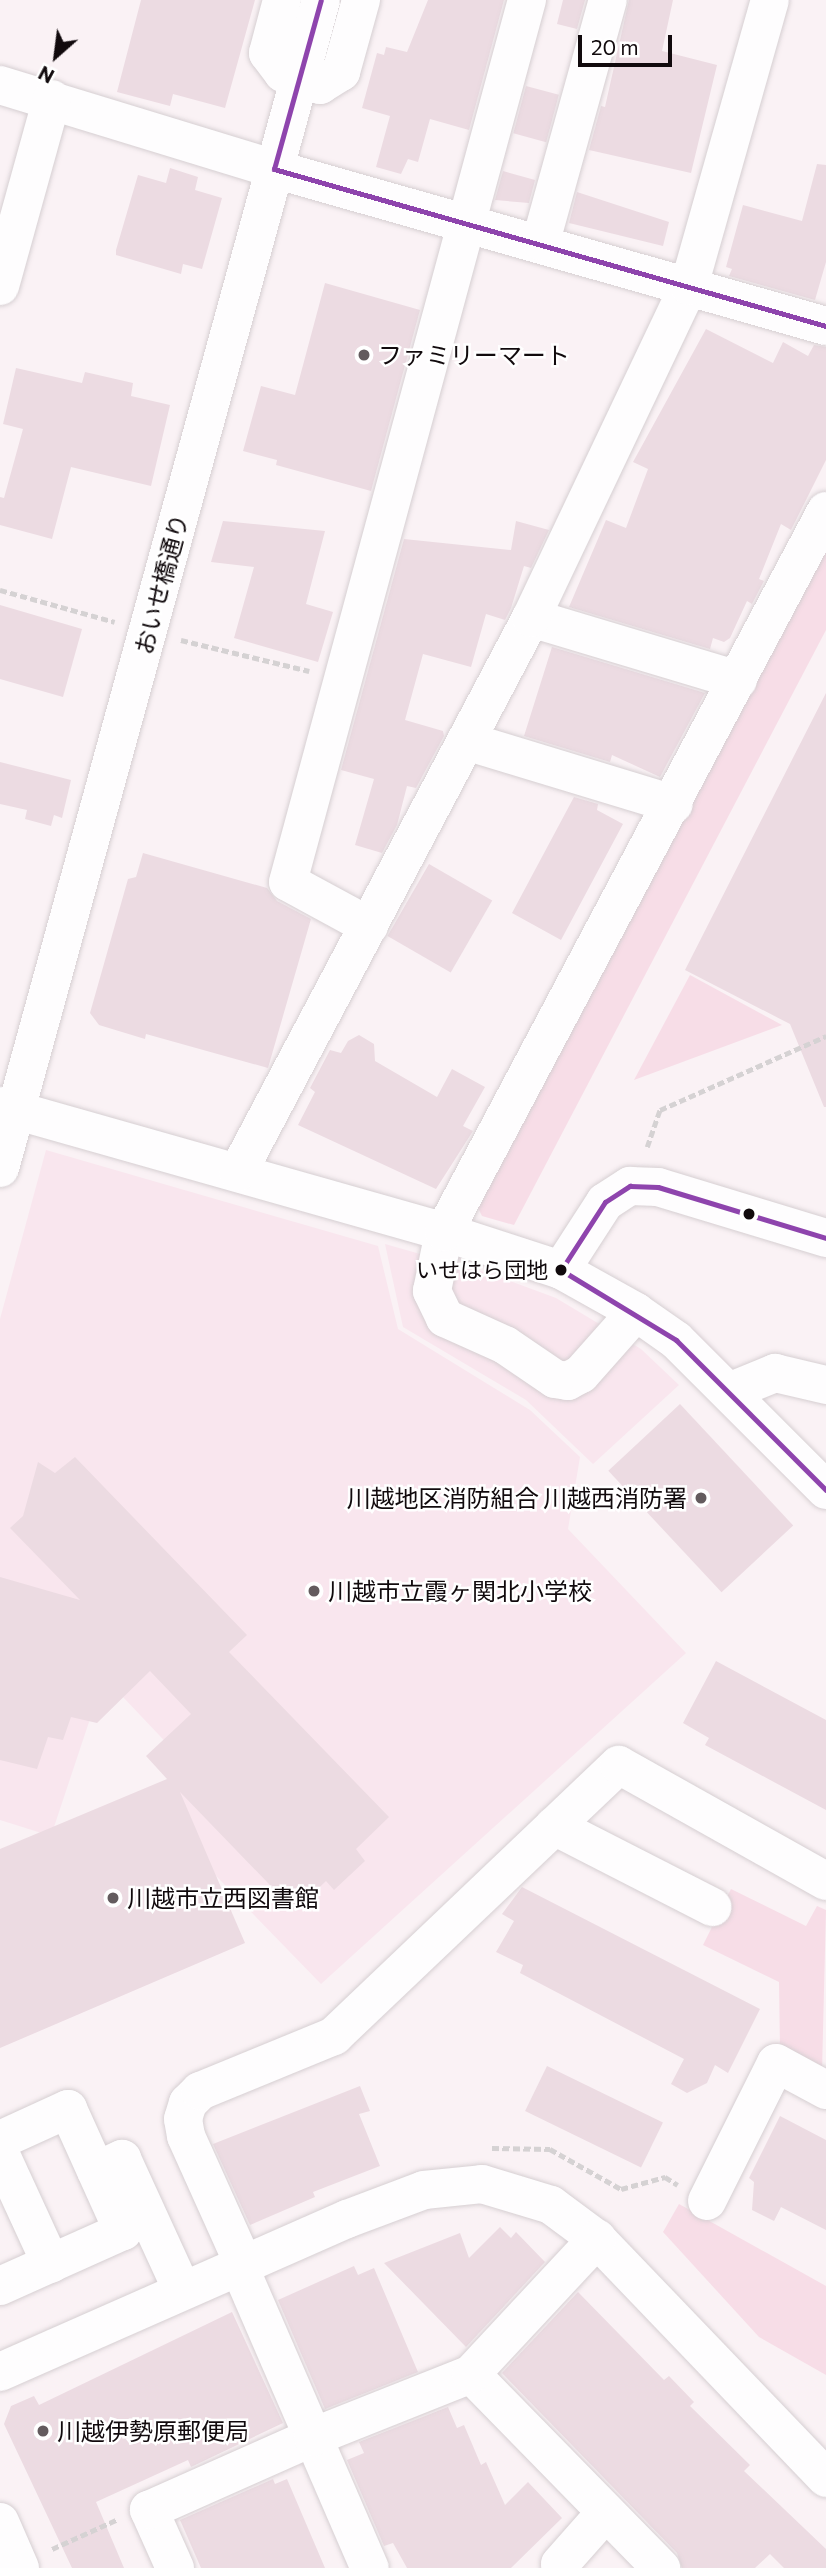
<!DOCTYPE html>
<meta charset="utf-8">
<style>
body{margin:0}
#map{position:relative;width:826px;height:2568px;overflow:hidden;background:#faf2f5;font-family:Commissioner,"Noto Sans JP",sans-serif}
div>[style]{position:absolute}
.built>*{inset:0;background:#f9e6ee}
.green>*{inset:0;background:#f7dde7}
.building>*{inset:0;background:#ecdbe2;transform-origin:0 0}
.path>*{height:4.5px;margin-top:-2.25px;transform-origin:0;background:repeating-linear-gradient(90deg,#d5d2d3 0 7px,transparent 0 10.5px)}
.roads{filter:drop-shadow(0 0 2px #d6cfd2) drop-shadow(0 0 2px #d6cfd2)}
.minor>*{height:38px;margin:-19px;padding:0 19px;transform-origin:19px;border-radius:19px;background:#fefdfe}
.bus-1>*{height:5px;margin:-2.5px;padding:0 2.5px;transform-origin:2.5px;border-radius:2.5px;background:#8e44ad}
.dots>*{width:19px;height:19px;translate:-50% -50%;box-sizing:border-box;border:4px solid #fff;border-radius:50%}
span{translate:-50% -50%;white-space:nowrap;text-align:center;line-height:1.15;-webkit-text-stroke:5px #fff;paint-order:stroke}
.bus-label{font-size:22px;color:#110a0d}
.right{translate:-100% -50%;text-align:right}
.poi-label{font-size:24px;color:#110a0d}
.left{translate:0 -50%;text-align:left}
.street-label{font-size:24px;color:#110a0d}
.north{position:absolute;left:21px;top:21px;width:70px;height:70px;-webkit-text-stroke:5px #fff;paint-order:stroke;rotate:208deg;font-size:19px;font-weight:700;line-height:28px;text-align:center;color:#110a0d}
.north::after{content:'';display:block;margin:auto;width:24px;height:32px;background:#110a0d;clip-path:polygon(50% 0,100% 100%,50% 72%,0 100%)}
.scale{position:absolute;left:578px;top:35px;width:94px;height:32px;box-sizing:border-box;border:4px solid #110a0d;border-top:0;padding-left:9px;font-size:21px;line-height:24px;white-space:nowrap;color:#110a0d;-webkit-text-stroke:5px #fff;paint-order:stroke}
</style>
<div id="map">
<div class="built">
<i style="clip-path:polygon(46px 1150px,378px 1246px,398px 1329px,530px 1410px,580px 1457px,568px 1529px,686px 1653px,321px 1984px,156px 1814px,196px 1774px,104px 1677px,51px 1836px,0 1820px,0 1319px)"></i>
<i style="clip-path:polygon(385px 1244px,494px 1275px,556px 1298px,641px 1349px,679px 1385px,593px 1464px,526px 1400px,403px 1327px)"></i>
</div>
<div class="green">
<i style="clip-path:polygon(826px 533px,826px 630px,514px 1225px,482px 1216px,476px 1204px)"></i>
<i style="clip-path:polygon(690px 975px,782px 1025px,634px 1080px)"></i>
<i style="clip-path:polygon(731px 1889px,806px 1926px,817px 1906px,826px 1910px,822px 2071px,780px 2051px,779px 1982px,703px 1945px)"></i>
<i style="clip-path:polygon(679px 2204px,826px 2286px,826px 2375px,759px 2337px,663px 2232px)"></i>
</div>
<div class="building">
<i style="clip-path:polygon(141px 0,255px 0,225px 108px,173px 94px,170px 106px,117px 92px)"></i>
<i style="clip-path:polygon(428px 0,504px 0,469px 130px,430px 119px,418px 162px,408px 159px,401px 174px,376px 167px,390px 116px,362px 108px,377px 53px,384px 55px,386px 47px,407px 52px)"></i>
<i style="clip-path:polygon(563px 0,585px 0,577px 29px,557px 24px)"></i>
<i style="clip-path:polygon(629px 0,673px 0,662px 51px,717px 65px,691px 173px,589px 150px,601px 106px,605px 107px)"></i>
<i style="left:526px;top:86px;width:34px;height:49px;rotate:15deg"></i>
<i style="clip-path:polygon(817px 164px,826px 165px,826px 262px,815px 300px,729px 276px,732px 269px,726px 267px,743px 205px,802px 221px)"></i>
<i style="clip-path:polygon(170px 168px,198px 177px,195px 190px,222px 198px,202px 269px,183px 264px,181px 274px,116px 255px,116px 250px,138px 175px,166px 183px)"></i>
<i style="clip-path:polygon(503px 171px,535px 180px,529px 203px,495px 200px)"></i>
<i style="clip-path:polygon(577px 192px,669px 222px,663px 246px,569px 223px)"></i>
<i style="clip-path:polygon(325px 283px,420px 310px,371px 491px,276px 465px,277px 460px,243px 451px,261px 386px,295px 395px)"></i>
<i style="clip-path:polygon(706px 329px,773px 363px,783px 342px,808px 356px,814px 345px,826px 347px,826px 460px,791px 530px,781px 524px,759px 579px,764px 581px,752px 604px,747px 601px,730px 638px,724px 642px,713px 638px,710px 649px,569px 607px,606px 520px,626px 528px,648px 469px,633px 462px)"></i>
<i style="clip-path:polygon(16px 368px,82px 383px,85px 372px,133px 383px,131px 396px,170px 405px,151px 486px,71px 467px,52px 539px,0 525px,0 497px,4px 498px,23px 429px,3px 424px)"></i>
<i style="clip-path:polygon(223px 521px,325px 531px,306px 604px,333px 612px,318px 662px,234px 638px,254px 567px,211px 562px)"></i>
<i style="clip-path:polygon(516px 521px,549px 530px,531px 568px,524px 566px,511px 608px,505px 620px,486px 614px,471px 667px,423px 654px,405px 720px,443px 731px,444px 736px,416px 788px,407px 786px,397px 825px,382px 853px,355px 845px,374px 779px,341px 770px,404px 539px,511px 550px)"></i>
<i style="clip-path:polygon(0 605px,82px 629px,63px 697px,0 679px)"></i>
<i style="clip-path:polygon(552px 647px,705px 693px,660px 777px,612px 755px,610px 762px,524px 736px)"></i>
<i style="clip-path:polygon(826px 693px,826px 1107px,824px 1107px,790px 1024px,685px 970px)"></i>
<i style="clip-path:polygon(0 762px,71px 780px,62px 818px,54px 815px,51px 826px,25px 819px,27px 810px,0 804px)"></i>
<i style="clip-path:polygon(574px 797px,598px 804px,597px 810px,623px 824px,561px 940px,512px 913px)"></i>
<i style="clip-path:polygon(143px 853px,267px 888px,277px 901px,311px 919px,268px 1068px,146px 1034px,145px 1039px,99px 1025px,90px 1013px,128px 879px,136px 877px)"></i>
<i style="left:429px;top:864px;width:73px;height:83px;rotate:30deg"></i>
<i style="clip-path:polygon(359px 1035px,374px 1044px,375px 1061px,437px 1097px,452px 1069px,485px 1087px,463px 1126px,473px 1131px,436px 1189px,298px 1125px,315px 1092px,310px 1088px,330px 1050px,341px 1053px,348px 1041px)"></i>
<i style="left:680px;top:1404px;width:166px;height:98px;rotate:47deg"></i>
<i style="clip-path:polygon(75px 1457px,247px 1635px,229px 1652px,389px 1817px,356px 1849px,365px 1861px,334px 1890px,326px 1881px,295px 1911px,180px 1792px,245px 1943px,0 2048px,0 1849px,167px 1779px,146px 1756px,191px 1714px,150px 1671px,97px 1723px,71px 1717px,63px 1740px,48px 1737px,37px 1769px,0 1760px,0 1577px,80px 1600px,10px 1528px,23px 1516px,38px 1462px,55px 1473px)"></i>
<i style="clip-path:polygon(716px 1661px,826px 1720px,826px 1810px,705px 1745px,709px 1738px,683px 1723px)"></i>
<i style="clip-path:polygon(522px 1887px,760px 2009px,728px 2073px,715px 2065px,707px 2083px,687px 2093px,671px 2084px,684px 2059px,520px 1973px,523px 1965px,496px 1952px,514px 1921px,502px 1914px)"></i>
<i style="left:547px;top:2066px;width:129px;height:50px;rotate:26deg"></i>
<i style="clip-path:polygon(360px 2086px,370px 2111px,359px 2114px,380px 2166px,313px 2192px,315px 2197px,250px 2225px,213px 2144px)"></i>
<i style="clip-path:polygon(780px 2116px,826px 2140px,826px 2230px,781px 2207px,774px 2221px,752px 2210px,754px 2182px,749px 2178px)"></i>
<i style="clip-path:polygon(500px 2227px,511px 2238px,516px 2232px,545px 2262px,466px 2347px,384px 2263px,460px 2233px,469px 2258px)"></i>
<i style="clip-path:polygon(354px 2266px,358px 2275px,374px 2268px,418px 2372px,325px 2409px,278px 2300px)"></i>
<i style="clip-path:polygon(578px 2292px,664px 2380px,669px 2376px,694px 2402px,690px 2406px,750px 2465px,744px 2471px,826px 2549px,826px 2568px,784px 2568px,770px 2554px,755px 2568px,682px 2568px,677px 2553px,502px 2373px)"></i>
<i style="clip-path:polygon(232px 2312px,283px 2423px,191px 2467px,188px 2460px,96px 2502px,124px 2568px,72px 2568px,4px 2424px,11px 2406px,34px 2396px,39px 2405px)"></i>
<i style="clip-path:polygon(448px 2407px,457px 2428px,464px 2425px,481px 2465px,486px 2462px,505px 2505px,528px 2482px,562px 2518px,511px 2568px,407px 2568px,393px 2543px,384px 2546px,347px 2460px,364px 2453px,359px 2442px)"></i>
<i style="clip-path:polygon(273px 2479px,275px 2484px,287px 2479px,325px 2568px,201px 2568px,180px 2520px)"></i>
</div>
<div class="path">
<i style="left:0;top:590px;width:119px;rotate:15.5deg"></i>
<i style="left:181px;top:640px;width:132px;rotate:13.6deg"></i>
<i style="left:647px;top:1147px;width:39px;rotate:-71deg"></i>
<i style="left:660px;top:1110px;width:182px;rotate:-24deg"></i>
<i style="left:492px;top:2148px;width:58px;rotate:1deg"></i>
<i style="left:550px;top:2149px;width:81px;rotate:29.4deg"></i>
<i style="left:621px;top:2189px;width:46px;rotate:-15.3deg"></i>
<i style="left:665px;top:2177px;width:15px;rotate:32deg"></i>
<i style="left:52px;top:2549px;width:72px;rotate:-24.4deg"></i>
</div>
<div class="roads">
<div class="minor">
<i style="left:282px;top:0;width:55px;rotate:104.8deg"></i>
<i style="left:268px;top:53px;width:25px;rotate:53deg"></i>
<i style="left:283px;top:73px;width:39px;rotate:18deg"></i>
<i style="left:320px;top:85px;width:25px;rotate:-32deg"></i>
<i style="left:341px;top:72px;width:75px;rotate:-74.5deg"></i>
<i style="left:0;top:85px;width:287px;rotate:17deg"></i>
<i style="left:274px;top:169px;width:574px;rotate:15.88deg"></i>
<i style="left:541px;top:241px;width:250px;rotate:-74.5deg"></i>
<i style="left:0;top:286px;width:194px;rotate:-74.5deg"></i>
<i style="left:531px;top:618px;width:216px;rotate:16.7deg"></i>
<i style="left:466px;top:741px;width:217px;rotate:16.9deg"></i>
<i style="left:369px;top:926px;width:92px;rotate:-151.5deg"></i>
<i style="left:288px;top:882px;width:914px;rotate:-74.84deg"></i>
<i style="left:0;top:1106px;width:462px;rotate:15.8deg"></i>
<i style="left:444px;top:1232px;width:123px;rotate:18deg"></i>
<i style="left:561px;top:1270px;width:86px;rotate:29.2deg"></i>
<i style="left:636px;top:1312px;width:49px;rotate:35deg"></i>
<i style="left:676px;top:1340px;width:212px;rotate:45deg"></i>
<i style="left:0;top:1168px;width:1211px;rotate:-74.63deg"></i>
<i style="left:238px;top:1172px;width:627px;rotate:-62.13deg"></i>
<i style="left:531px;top:618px;width:368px;rotate:-64.6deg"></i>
<i style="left:689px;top:286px;width:297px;rotate:-74.2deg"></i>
<i style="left:561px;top:1270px;width:81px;rotate:-57.1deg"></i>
<i style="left:605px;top:1202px;width:30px;rotate:-33deg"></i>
<i style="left:630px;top:1186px;width:28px;rotate:2deg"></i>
<i style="left:658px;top:1187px;width:176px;rotate:16.9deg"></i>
<i style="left:636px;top:1312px;width:83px;rotate:131.6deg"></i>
<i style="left:581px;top:1374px;width:15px;rotate:152deg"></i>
<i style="left:568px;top:1381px;width:13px;rotate:-171deg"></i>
<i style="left:555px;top:1379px;width:60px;rotate:-145.8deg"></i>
<i style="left:505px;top:1345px;width:66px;rotate:-155.8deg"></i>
<i style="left:445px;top:1318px;width:30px;rotate:-116deg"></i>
<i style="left:432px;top:1291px;width:60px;rotate:-78.5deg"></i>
<i style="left:444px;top:1232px;width:816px;rotate:-62.08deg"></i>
<i style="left:731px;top:1391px;width:48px;rotate:-22.2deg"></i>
<i style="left:775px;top:1373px;width:52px;rotate:13.2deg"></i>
<i style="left:554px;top:1826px;width:178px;rotate:27.1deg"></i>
<i style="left:0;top:2140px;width:75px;rotate:-24.5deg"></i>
<i style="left:68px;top:2109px;width:134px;rotate:65.7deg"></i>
<i style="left:123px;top:2231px;width:135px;rotate:155.9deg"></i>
<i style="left:0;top:2153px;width:122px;rotate:65.3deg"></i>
<i style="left:96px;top:2171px;width:29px;rotate:-25deg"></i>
<i style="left:122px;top:2159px;width:144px;rotate:65.4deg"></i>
<i style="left:707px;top:2201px;width:154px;rotate:-63.4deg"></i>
<i style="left:776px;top:2063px;width:57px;rotate:28.4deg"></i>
<i style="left:243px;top:2263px;width:139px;rotate:-114.2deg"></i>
<i style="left:186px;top:2136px;width:17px;rotate:-100deg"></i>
<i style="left:183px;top:2119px;width:17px;rotate:-73deg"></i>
<i style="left:188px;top:2103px;width:17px;rotate:-45deg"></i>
<i style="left:200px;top:2091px;width:145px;rotate:-22.3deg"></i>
<i style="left:334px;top:2036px;width:393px;rotate:-43.6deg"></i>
<i style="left:619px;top:1765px;width:237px;rotate:29.3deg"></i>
<i style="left:239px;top:2266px;width:329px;rotate:66.6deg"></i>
<i style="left:0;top:2372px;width:379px;rotate:-23.8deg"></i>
<i style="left:347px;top:2219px;width:82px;rotate:-20.6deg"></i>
<i style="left:424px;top:2190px;width:58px;rotate:-5.9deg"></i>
<i style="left:482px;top:2184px;width:72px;rotate:16.9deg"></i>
<i style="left:551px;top:2205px;width:57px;rotate:36.5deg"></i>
<i style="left:597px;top:2239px;width:331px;rotate:46.2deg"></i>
<i style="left:471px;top:2374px;width:272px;rotate:45.6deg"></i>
<i style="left:0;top:2522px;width:50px;rotate:66.5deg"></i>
<i style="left:175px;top:2568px;width:64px;rotate:-114.1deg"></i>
<i style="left:149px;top:2510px;width:180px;rotate:-24deg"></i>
<i style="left:313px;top:2437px;width:170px;rotate:-21.7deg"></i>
<i style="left:471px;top:2374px;width:185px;rotate:-47deg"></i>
<i style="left:562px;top:2568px;width:4px;rotate:-117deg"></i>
<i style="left:560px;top:2564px;width:69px;rotate:-48.5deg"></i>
</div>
</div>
<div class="bus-1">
<i style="left:274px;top:169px;width:574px;rotate:15.88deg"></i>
<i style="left:274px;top:169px;width:175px;rotate:-74.5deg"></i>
<i style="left:561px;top:1270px;width:135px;rotate:31.3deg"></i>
<i style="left:676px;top:1340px;width:212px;rotate:45deg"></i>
<i style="left:561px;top:1270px;width:81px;rotate:-57.1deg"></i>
<i style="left:605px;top:1202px;width:30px;rotate:-33deg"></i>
<i style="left:630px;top:1186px;width:28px;rotate:2deg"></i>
<i style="left:658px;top:1187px;width:176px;rotate:16.9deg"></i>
</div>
<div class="dots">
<i style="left:364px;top:355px;background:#635b5e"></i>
<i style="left:749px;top:1214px;background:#110a0d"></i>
<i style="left:561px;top:1270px;background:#110a0d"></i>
<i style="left:701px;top:1498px;background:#635b5e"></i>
<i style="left:314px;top:1591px;background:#635b5e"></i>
<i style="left:113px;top:1898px;background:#635b5e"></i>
<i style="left:43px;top:2431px;background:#635b5e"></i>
</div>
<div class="bus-label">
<span class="right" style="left:548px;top:1270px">いせはら団地</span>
</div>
<div class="poi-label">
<span class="left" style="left:378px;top:355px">ファミリーマート</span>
<span class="right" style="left:687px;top:1498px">川越地区消防組合 川越西消防署</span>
<span class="left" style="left:328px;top:1591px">川越市立霞ヶ関北小学校</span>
<span class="left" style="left:127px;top:1898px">川越市立西図書館</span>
<span class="left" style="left:57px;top:2431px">川越伊勢原郵便局</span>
</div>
<div class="street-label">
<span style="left:161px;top:584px;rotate:-75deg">おいせ橋通り</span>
</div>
<div class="north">N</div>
<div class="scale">20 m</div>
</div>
